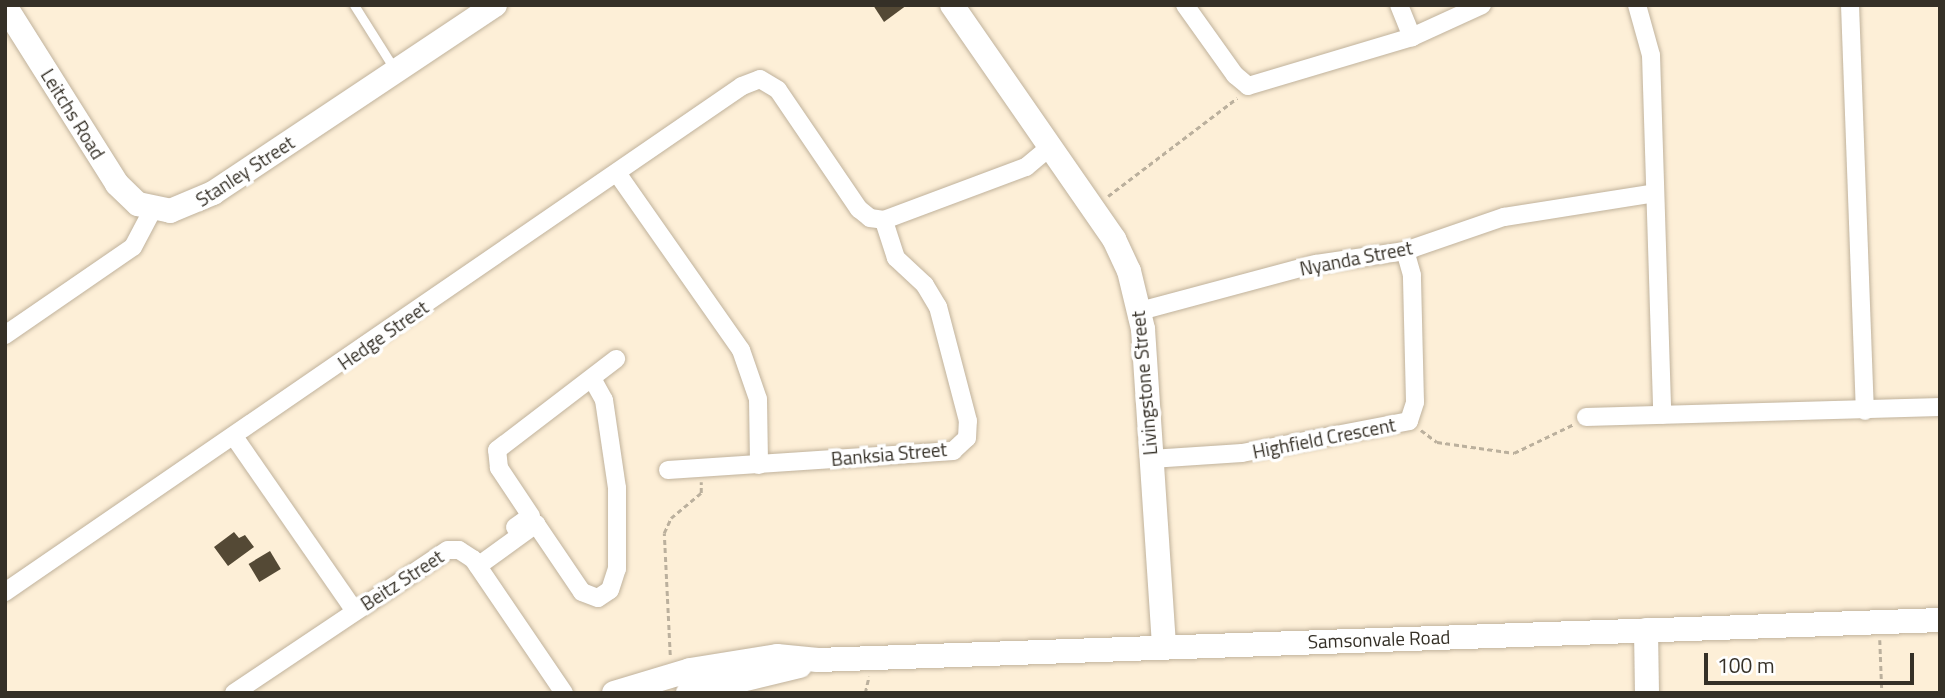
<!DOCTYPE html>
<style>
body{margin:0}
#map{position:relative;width:1945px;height:698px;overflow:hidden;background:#fdefd7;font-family:"Titillium Web",sans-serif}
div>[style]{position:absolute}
.building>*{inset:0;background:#544935;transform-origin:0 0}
.path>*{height:2.5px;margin-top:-1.25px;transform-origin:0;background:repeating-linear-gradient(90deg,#bbb09d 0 5px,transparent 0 8.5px)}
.roads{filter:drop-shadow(0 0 2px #c0b29c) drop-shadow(0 0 2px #c0b29c)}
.lane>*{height:9px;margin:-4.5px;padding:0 4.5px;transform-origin:4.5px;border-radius:4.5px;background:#fff}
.street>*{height:18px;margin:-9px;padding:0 9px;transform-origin:9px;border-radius:9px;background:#fff}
.secondary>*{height:24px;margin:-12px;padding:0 12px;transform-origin:12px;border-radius:12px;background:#fff}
span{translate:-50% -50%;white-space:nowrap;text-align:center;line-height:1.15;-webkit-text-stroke:7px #fff;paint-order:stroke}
.street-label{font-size:19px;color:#353027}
.frame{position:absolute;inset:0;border:7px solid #353027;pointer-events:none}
.scale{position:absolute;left:1704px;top:653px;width:210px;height:32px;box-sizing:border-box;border:4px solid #353027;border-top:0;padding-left:9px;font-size:21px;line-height:24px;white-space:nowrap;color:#353027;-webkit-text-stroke:5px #fff;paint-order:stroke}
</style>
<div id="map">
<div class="building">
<i style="clip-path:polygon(873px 5px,907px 5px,884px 22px)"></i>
<i style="clip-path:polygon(234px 532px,239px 538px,245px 535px,254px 547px,228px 566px,214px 547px)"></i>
<i style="left:270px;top:551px;width:21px;height:25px;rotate:59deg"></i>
</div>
<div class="path">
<i style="left:1108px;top:196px;width:162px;rotate:-37.2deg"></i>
<i style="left:1421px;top:430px;width:20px;rotate:37deg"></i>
<i style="left:1437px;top:442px;width:78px;rotate:8.1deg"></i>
<i style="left:1514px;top:453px;width:67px;rotate:-25.8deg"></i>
<i style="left:1880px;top:640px;width:53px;rotate:87.8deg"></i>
<i style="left:670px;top:655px;width:122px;rotate:-92.8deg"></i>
<i style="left:664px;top:533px;width:17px;rotate:-65deg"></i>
<i style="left:671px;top:518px;width:39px;rotate:-40deg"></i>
<i style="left:701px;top:493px;width:11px;rotate:-90deg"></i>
<i style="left:865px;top:693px;width:17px;rotate:-77deg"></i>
</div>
<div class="roads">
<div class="lane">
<i style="left:354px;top:5px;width:77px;rotate:57.8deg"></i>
</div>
<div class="street">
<i style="left:1185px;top:5px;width:86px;rotate:54.5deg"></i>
<i style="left:1235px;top:75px;width:17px;rotate:40deg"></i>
<i style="left:1248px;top:86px;width:171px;rotate:-16.6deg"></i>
<i style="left:1412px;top:37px;width:77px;rotate:-24.6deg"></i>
<i style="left:1399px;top:5px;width:35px;rotate:68deg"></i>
<i style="left:1637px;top:5px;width:52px;rotate:74.4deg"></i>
<i style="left:1651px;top:55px;width:360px;rotate:88.2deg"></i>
<i style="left:1850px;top:5px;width:406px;rotate:87.9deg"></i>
<i style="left:617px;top:173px;width:216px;rotate:55deg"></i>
<i style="left:741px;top:350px;width:52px;rotate:70.9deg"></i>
<i style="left:758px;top:399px;width:66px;rotate:89.1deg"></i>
<i style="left:1140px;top:311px;width:182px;rotate:-15deg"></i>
<i style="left:1316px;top:264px;width:90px;rotate:-8.3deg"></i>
<i style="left:1405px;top:251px;width:105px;rotate:-19deg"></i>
<i style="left:1504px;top:217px;width:153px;rotate:-9deg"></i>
<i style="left:5px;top:335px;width:155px;rotate:-34.5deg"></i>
<i style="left:133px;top:247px;width:41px;rotate:-62.2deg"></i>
<i style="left:1586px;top:417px;width:354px;rotate:-1.6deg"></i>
<i style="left:235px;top:438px;width:209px;rotate:55.3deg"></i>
<i style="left:1151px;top:459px;width:91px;rotate:-3.8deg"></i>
<i style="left:1242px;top:453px;width:170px;rotate:-10.8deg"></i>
<i style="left:1409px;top:421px;width:20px;rotate:-72deg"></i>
<i style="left:1415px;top:402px;width:127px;rotate:-91.4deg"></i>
<i style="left:1412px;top:275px;width:25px;rotate:-106deg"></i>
<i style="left:668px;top:470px;width:286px;rotate:-3.8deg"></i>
<i style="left:953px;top:451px;width:19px;rotate:-43deg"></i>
<i style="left:967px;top:438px;width:17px;rotate:-87deg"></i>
<i style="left:968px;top:421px;width:118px;rotate:-104.7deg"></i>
<i style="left:938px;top:307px;width:26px;rotate:-121deg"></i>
<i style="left:925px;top:285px;width:40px;rotate:-137deg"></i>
<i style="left:896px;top:258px;width:40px;rotate:-108deg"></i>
<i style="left:515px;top:527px;width:19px;rotate:-35deg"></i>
<i style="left:531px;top:516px;width:58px;rotate:-123.7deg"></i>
<i style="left:499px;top:468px;width:18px;rotate:-96deg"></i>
<i style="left:497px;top:450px;width:150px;rotate:-37.4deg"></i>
<i style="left:478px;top:566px;width:72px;rotate:-35.9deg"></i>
<i style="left:536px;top:524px;width:82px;rotate:55.9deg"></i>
<i style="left:582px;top:592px;width:17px;rotate:21deg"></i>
<i style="left:598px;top:598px;width:14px;rotate:-34deg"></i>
<i style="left:610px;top:590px;width:22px;rotate:-72deg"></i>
<i style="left:617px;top:569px;width:81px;rotate:-90deg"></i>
<i style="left:617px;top:488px;width:89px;rotate:-98.4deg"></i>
<i style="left:604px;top:400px;width:25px;rotate:-119deg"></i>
<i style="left:5px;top:592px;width:894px;rotate:-34.47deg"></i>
<i style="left:742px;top:86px;width:19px;rotate:-21deg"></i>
<i style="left:760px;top:79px;width:21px;rotate:31deg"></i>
<i style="left:778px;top:90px;width:144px;rotate:55.8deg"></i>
<i style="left:859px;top:209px;width:14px;rotate:39deg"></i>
<i style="left:870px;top:218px;width:14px;rotate:8deg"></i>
<i style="left:884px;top:220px;width:152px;rotate:-20.5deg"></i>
<i style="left:1026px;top:167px;width:31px;rotate:-40deg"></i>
<i style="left:234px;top:693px;width:257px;rotate:-33.8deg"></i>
<i style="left:448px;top:550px;width:11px"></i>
<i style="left:459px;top:550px;width:17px;rotate:33deg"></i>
<i style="left:473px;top:559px;width:162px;rotate:55.8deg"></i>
</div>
<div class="secondary">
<i style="left:952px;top:5px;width:285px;rotate:55.3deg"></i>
<i style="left:1114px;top:239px;width:35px;rotate:65deg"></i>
<i style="left:1129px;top:271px;width:60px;rotate:76.4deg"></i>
<i style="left:1143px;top:329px;width:318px;rotate:86.2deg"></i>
<i style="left:5px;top:6px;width:210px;rotate:57.8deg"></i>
<i style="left:117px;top:184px;width:29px;rotate:44deg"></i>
<i style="left:138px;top:204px;width:33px;rotate:12deg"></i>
<i style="left:170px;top:211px;width:47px;rotate:-22.7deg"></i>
<i style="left:213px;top:193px;width:339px;rotate:-33.7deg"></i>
<i style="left:1646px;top:630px;width:63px;rotate:89.1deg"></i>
<i style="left:614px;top:693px;width:79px;rotate:-16.8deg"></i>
<i style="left:690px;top:670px;width:88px;rotate:-9.1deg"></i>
<i style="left:777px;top:656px;width:41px;rotate:5.6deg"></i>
<i style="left:818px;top:660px;width:1123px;rotate:-2.04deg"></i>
<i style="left:688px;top:693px;width:115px;rotate:-13.6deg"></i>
</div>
</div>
<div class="street-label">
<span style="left:73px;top:114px;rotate:58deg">Leitchs Road</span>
<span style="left:245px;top:171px;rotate:-33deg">Stanley Street</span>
<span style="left:1356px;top:258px;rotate:-11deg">Nyanda Street</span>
<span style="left:383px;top:335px;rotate:-35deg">Hedge Street</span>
<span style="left:1144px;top:383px;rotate:-95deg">Livingstone Street</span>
<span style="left:1324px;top:438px;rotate:-11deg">Highfield Crescent</span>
<span style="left:889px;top:454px;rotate:-5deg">Banksia Street</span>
<span style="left:402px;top:580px;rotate:-33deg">Beitz Street</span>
<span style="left:1379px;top:639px;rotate:-2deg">Samsonvale Road</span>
</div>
<div class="frame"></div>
<div class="scale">100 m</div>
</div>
